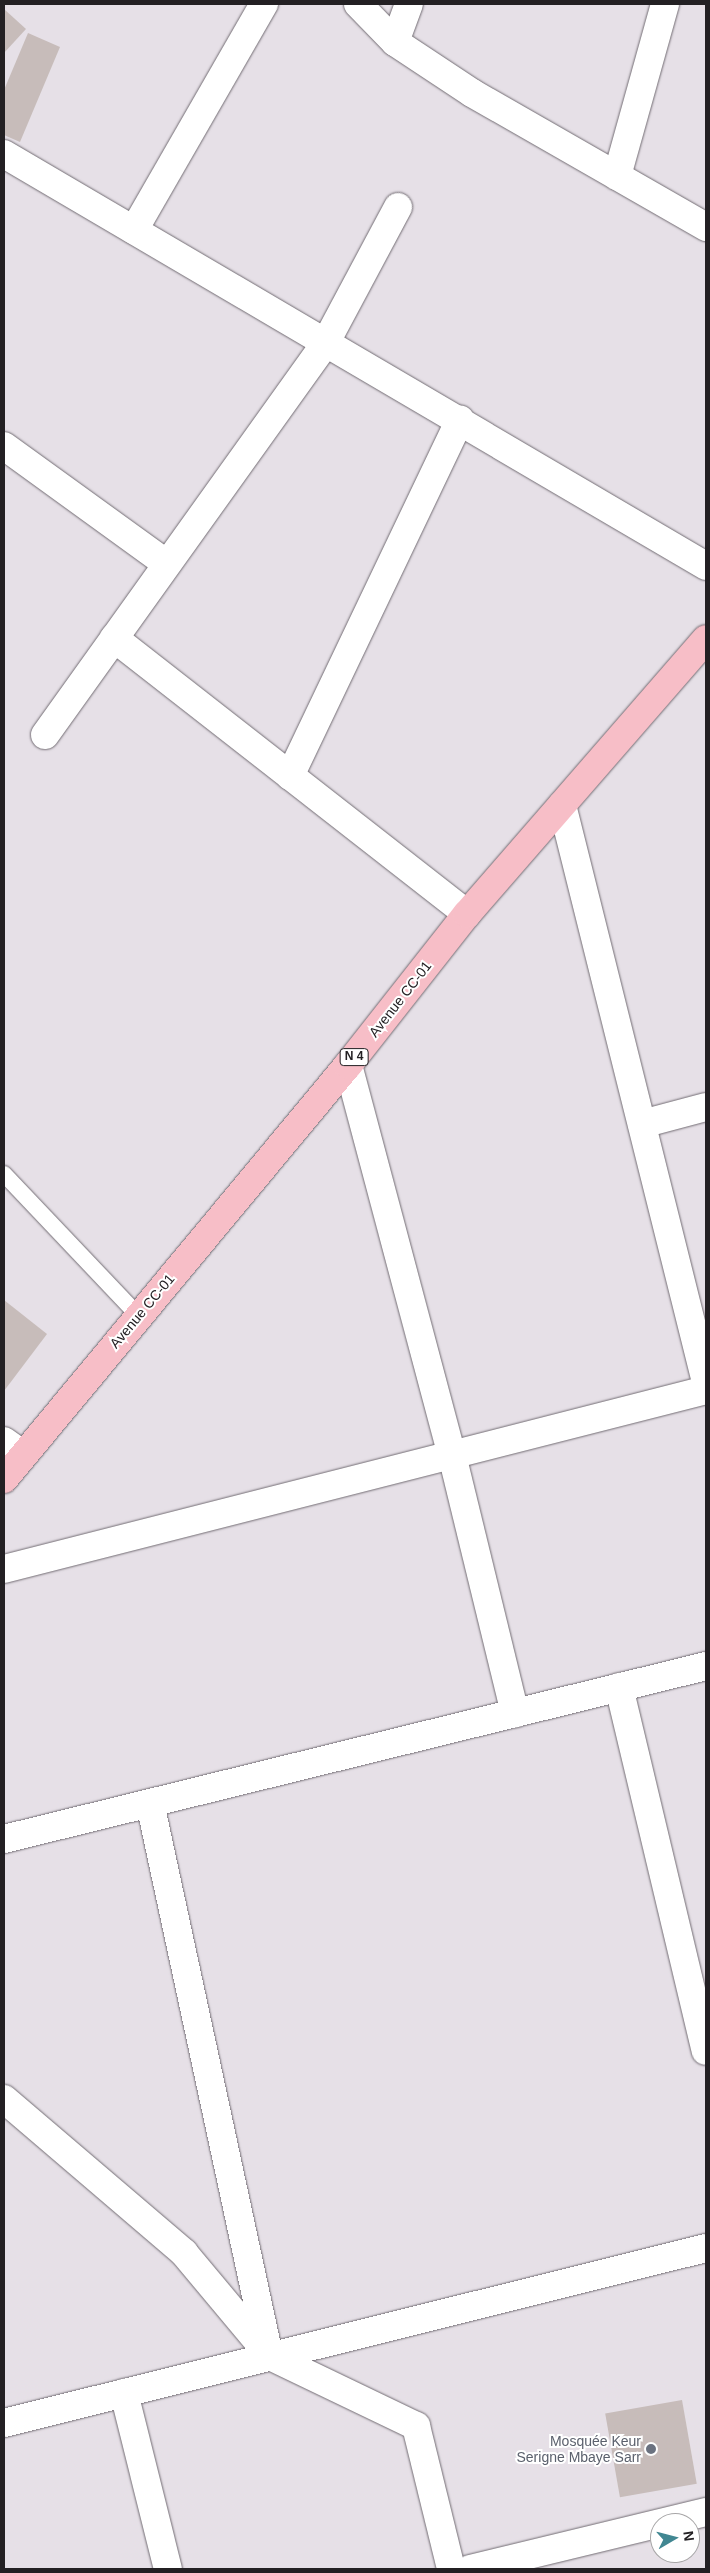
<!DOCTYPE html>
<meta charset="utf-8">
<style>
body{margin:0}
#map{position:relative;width:710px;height:2573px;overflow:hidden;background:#e6e0e7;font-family:Helvetica,sans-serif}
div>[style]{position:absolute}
.building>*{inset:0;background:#c7bcba;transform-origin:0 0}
.roads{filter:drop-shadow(0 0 1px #726c73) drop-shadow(0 0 1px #726c73)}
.lane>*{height:16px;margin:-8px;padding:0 8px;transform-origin:8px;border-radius:8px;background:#fff}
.street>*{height:28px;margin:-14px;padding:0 14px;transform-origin:14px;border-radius:14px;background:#fff}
.primary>*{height:28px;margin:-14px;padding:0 14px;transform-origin:14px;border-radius:14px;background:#f7bec7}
.dots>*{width:14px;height:14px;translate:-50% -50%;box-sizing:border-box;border:2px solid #fff;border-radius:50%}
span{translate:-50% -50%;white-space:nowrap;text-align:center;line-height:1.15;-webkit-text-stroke:4px #fff;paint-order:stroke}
.shield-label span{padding:1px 4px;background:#fff;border:1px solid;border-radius:4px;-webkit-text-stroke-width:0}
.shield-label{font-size:12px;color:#232023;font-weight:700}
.street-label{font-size:14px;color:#232023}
.worship-label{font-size:14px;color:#5b616d}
.right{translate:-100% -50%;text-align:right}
.frame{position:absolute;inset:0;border:5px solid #232023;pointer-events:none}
.north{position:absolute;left:650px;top:2513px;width:50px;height:50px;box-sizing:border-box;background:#fff;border:1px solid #a7a6a7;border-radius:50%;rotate:82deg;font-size:14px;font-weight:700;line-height:20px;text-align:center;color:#232023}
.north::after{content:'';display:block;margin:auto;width:18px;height:22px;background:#418792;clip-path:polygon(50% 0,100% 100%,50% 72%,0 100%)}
</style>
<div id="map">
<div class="building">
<i style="clip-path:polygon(4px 9px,26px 29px,4px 53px)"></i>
<i style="clip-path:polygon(28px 33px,60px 47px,20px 142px,4px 135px,4px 90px)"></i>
<i style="clip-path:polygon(4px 1300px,47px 1334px,4px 1391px)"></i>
<i style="left:682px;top:2400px;width:85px;height:78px;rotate:80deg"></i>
</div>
<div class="roads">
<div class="lane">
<i style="left:4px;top:1174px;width:195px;rotate:46.5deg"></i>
</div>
<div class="street">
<i style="left:358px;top:4px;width:53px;rotate:45.8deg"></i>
<i style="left:395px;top:42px;width:92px;rotate:33.5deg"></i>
<i style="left:472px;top:93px;width:270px;rotate:29.8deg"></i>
<i style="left:395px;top:42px;width:40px;rotate:-69.8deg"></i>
<i style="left:4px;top:154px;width:814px;rotate:30.41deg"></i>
<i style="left:617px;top:176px;width:179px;rotate:-74.4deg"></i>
<i style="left:134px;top:230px;width:261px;rotate:-60.1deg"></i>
<i style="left:4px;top:446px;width:201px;rotate:35.9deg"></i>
<i style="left:114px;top:638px;width:448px;rotate:38deg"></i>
<i style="left:45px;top:735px;width:483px;rotate:-54.4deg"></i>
<i style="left:326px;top:342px;width:153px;rotate:-61.9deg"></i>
<i style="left:290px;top:776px;width:395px;rotate:-64.5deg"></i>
<i style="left:562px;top:805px;width:595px;rotate:75.99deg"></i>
<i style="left:348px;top:1065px;width:404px;rotate:75.1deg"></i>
<i style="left:452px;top:1455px;width:266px;rotate:76.3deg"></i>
<i style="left:642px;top:1124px;width:66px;rotate:-14.9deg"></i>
<i style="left:4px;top:1441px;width:22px;rotate:36deg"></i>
<i style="left:4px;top:1569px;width:724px;rotate:-14.3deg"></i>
<i style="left:619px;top:1687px;width:374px;rotate:76.6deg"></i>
<i style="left:150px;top:1803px;width:561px;rotate:77.85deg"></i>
<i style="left:4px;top:1839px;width:723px;rotate:-13.84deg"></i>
<i style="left:4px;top:2099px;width:237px;rotate:40.5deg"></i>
<i style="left:184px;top:2253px;width:134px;rotate:50.1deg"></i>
<i style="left:270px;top:2356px;width:162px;rotate:25.6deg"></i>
<i style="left:416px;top:2426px;width:147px;rotate:76.2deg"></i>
<i style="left:124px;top:2393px;width:181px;rotate:76deg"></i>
<i style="left:4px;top:2423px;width:723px;rotate:-14deg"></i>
<i style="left:470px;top:2569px;width:243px;rotate:-13.6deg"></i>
</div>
<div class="primary">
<i style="left:4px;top:1479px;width:538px;rotate:-50.28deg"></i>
<i style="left:348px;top:1065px;width:192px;rotate:-51.8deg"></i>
<i style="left:467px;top:914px;width:364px;rotate:-49deg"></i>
</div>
</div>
<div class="dots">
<i style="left:651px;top:2449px;background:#6b7280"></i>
</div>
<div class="shield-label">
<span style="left:354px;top:1057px">N 4</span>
</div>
<div class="street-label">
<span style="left:400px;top:999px;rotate:-52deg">Avenue CC-01</span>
<span style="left:142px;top:1311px;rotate:-50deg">Avenue CC-01</span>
</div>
<div class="worship-label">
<span class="right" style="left:641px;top:2449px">Mosquée Keur<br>Serigne Mbaye Sarr</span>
</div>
<div class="frame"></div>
<div class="north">N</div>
</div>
